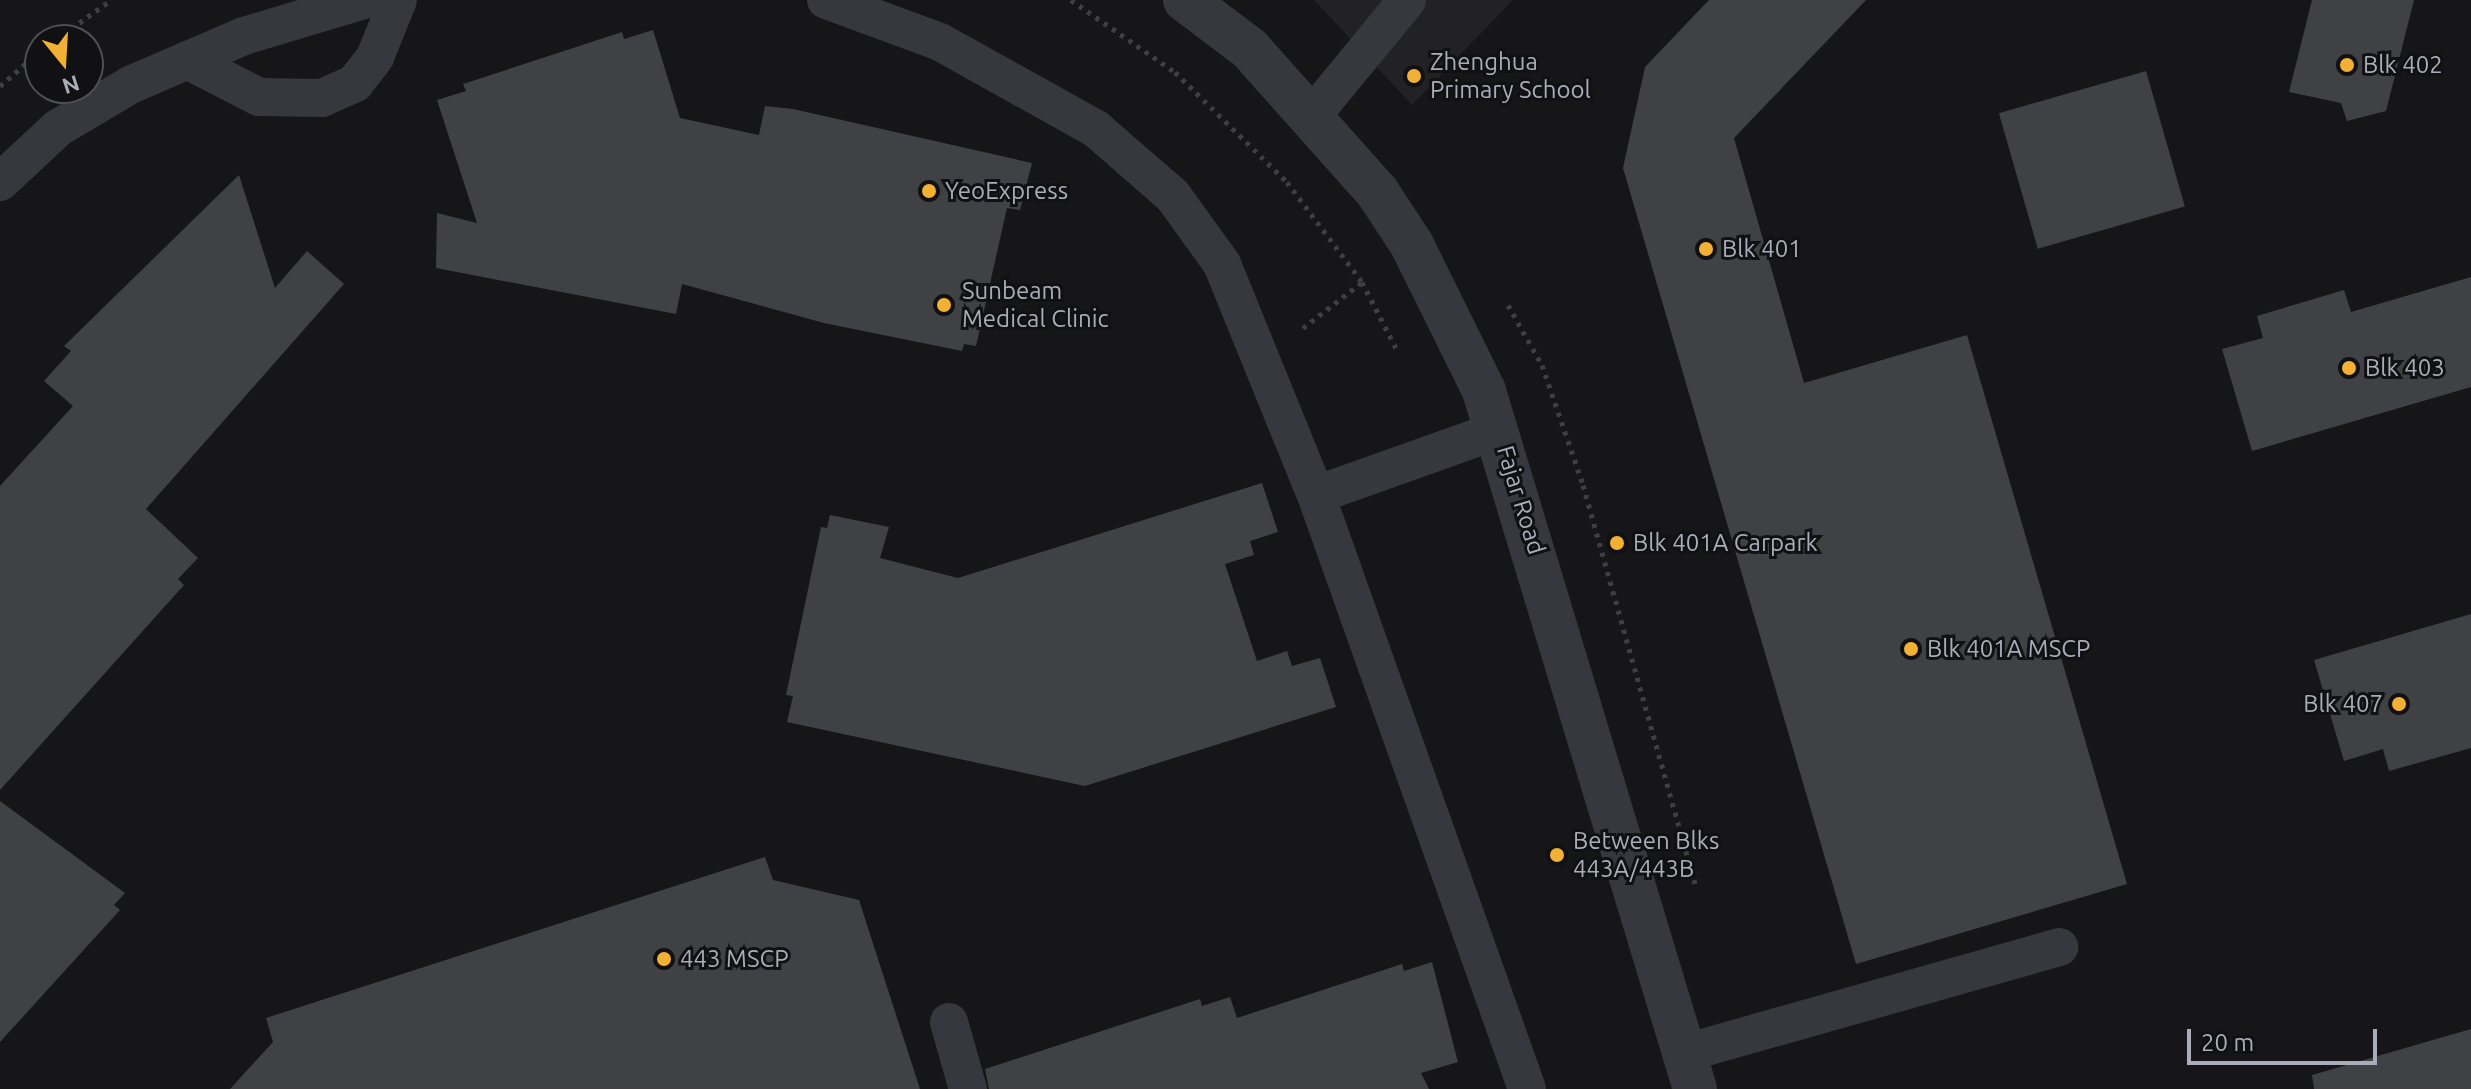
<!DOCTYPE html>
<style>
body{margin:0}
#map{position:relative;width:2471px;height:1089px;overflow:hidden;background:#161618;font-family:Ubuntu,sans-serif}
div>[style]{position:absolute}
.built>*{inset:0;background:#222225}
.building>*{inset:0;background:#404145;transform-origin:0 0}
.path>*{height:5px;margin-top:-2.5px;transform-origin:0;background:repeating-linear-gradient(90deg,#3d3f44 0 4px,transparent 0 10px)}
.service>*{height:38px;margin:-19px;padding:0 19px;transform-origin:19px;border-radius:19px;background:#37383d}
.tertiary>*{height:44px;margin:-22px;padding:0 22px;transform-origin:22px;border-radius:22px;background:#37383d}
.dots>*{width:22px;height:22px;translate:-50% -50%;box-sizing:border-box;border:4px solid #111113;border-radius:50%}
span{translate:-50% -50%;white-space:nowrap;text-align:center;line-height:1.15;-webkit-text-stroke:6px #111113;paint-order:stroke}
.poi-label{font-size:24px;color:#a8adb8}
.left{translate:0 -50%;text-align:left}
.right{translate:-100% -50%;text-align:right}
.street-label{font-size:24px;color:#a8adb8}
.north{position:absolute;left:24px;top:24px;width:80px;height:80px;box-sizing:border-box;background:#111113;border:2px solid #4d4f55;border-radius:50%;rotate:162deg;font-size:22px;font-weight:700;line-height:32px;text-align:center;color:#a8adb8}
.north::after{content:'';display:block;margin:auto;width:28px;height:36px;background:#f2b134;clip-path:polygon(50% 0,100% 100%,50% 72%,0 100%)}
.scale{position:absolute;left:2187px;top:1029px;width:190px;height:36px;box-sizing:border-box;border:4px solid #a8adb8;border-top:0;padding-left:10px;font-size:24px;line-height:28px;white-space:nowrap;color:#a8adb8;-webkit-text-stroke:6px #111113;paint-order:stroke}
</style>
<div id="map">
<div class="built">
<i style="clip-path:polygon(1314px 0,1513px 0,1412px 105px)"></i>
</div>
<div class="building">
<i style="clip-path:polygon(1709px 0,1866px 0,1734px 138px,1804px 383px,1967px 335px,2127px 884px,1856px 964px,1623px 168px,1645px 67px)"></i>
<i style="clip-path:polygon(2312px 0,2414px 0,2386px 111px,2347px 121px,2341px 103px,2289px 92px)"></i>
<i style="clip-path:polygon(653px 30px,680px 118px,759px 135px,765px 106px,793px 109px,1032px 163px,1020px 210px,1007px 208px,976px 346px,964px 344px,962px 351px,824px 323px,682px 284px,676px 314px,436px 268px,437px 213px,477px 223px,437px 100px,466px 91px,463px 84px,622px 32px,624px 39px)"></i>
<i style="left:2146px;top:71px;width:141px;height:153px;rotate:74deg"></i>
<i style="clip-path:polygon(239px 175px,275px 288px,307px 251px,344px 284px,146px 509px,198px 558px,178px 579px,184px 585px,0 790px,0 486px,73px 406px,44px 381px,71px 351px,64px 346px)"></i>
<i style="clip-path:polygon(2471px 277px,2471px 387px,2252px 451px,2222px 349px,2263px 338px,2257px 316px,2344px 290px,2351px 312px)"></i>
<i style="clip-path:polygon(1262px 483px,1278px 532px,1250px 541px,1254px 555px,1225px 564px,1257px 661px,1287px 651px,1292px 666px,1320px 658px,1336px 707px,1085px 786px,787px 722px,793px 696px,786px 695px,821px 527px,827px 528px,830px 515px,889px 527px,880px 558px,958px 578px)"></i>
<i style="clip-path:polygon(2471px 614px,2471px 748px,2389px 771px,2383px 749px,2344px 761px,2314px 660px)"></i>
<i style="clip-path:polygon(0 801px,125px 893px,114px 905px,120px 910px,0 1042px)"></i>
<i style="clip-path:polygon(765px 857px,773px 880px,859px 900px,920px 1089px,230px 1089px,273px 1042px,266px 1018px)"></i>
<i style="clip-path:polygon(1432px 962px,1458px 1062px,1421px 1073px,1429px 1089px,989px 1089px,985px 1069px,1200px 999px,1202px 1006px,1230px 997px,1237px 1018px,1402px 964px,1404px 971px)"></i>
<i style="clip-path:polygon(2471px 1029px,2471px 1089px,2314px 1089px,2312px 1075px)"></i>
</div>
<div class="path">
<i style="left:1071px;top:0;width:126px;rotate:34.7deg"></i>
<i style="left:1175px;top:72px;width:157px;rotate:44.5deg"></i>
<i style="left:1287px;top:182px;width:125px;rotate:53.1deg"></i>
<i style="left:1362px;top:282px;width:79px;rotate:62.8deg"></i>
<i style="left:55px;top:40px;width:69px;rotate:-35.5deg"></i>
<i style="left:0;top:86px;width:53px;rotate:-41.2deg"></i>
<i style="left:1508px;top:305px;width:69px;rotate:60.5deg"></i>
<i style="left:1542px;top:365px;width:127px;rotate:71.1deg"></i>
<i style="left:1583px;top:485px;width:414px;rotate:74.3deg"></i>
<i style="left:1303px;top:328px;width:75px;rotate:-37.9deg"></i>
</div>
<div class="service">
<i style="left:826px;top:0;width:121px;rotate:20.2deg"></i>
<i style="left:940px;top:42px;width:179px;rotate:29.1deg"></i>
<i style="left:1096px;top:129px;width:102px;rotate:41deg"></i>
<i style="left:1173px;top:196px;width:84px;rotate:54.2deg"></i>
<i style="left:1222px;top:264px;width:249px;rotate:67.9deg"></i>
<i style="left:1316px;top:495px;width:630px;rotate:70.44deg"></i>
<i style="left:187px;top:60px;width:81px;rotate:27.2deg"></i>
<i style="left:259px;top:97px;width:63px;rotate:0.9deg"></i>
<i style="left:322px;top:98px;width:36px;rotate:-24deg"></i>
<i style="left:355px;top:83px;width:33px;rotate:-52deg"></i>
<i style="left:375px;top:57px;width:61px;rotate:-68deg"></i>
<i style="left:1311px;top:117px;width:151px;rotate:-50.6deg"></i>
<i style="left:0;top:182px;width:79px;rotate:-43deg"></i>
<i style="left:58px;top:128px;width:84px;rotate:-30.8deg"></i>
<i style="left:130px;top:85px;width:124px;rotate:-23.3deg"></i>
<i style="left:244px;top:36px;width:125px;rotate:-16.7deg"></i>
<i style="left:1316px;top:495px;width:194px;rotate:-19.6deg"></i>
<i style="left:949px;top:1022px;width:70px;rotate:74.2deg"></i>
<i style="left:1685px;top:1053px;width:389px;rotate:-15.8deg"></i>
</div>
<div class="tertiary">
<i style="left:1185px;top:0;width:80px;rotate:36.9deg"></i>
<i style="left:1249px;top:48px;width:194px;rotate:48.3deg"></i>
<i style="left:1378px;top:193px;width:62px;rotate:56.8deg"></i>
<i style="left:1412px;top:245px;width:163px;rotate:63.7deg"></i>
<i style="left:1484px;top:391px;width:729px;rotate:73.18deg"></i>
</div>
<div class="dots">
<i style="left:2347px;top:65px;background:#f2b134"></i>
<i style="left:1414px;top:76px;background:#f2b134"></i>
<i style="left:929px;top:191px;background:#f2b134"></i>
<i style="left:1706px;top:249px;background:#f2b134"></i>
<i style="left:944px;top:305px;background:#f2b134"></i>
<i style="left:2349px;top:368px;background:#f2b134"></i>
<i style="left:1617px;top:543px;background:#f2b134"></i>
<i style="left:1911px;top:649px;background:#f2b134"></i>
<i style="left:2399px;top:704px;background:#f2b134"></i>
<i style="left:1557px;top:855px;background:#f2b134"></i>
<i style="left:664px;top:959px;background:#f2b134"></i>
</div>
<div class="poi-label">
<span class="left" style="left:1430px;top:76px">Zhenghua<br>Primary School</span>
<span class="left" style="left:2363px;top:65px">Blk 402</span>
<span class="left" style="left:945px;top:191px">YeoExpress</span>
<span class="left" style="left:1722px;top:249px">Blk 401</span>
<span class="left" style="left:962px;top:305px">Sunbeam<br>Medical Clinic</span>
<span class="left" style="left:2365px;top:368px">Blk 403</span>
<span class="left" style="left:1633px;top:543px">Blk 401A Carpark</span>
<span class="left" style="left:1927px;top:649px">Blk 401A MSCP</span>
<span class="right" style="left:2383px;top:704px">Blk 407</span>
<span class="left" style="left:1573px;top:855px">Between Blks<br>443A/443B</span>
<span class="left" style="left:680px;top:959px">443 MSCP</span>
</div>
<div class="street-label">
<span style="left:1521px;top:500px;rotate:73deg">Fajar Road</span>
</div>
<div class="north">N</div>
<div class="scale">20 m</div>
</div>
